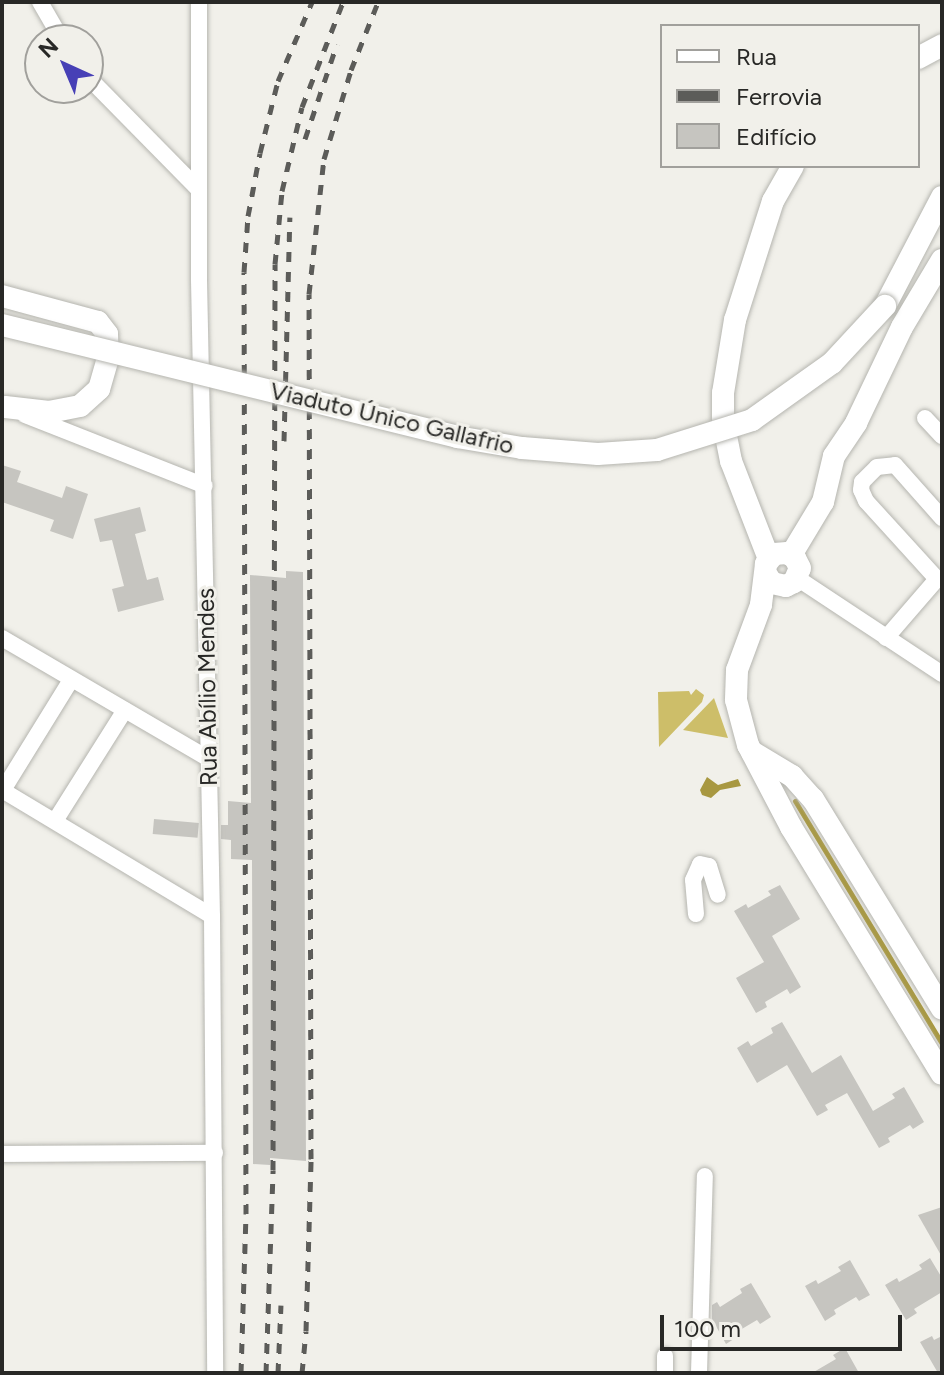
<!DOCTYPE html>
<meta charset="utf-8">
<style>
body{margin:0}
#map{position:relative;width:944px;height:1375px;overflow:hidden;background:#f1f0ea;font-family:Figtree,sans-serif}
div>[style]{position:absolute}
.green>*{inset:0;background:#cdbe69}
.water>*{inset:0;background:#a89841}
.stream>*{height:5px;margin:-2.5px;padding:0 2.5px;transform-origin:2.5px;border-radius:2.5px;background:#a89841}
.building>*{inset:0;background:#c6c5c0;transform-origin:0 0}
.roads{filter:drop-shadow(0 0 2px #b5b5af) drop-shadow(0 0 2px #b5b5af)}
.minor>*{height:16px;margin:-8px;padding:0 8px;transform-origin:8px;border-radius:8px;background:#fff}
.major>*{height:22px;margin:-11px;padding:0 11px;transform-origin:11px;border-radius:11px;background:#fff}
.rail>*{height:5px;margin-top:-2.5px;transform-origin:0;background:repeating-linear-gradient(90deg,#5c5c59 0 10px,transparent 0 20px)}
.bridges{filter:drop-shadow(0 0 2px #b5b5af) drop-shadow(0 0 2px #b5b5af)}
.major-bridge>*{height:22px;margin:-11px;padding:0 11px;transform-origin:11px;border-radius:11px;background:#fff}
span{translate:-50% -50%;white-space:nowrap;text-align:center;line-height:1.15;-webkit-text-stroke:6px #f1f0ea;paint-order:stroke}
.street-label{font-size:24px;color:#282826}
.frame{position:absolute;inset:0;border:4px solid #282826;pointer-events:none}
.legend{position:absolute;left:660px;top:24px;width:260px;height:144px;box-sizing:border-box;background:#f1f0ea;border:2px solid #a1a09c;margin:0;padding:10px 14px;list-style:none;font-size:24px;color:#282826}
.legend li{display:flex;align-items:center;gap:16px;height:40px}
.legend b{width:40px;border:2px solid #a1a09c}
.north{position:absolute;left:24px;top:24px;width:80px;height:80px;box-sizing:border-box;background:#f1f0ea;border:2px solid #a1a09c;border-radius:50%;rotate:316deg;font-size:22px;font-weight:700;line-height:32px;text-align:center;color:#282826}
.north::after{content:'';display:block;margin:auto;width:28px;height:36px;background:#4740b6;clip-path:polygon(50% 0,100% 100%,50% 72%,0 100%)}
.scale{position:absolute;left:660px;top:1315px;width:242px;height:36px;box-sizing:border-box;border:4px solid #282826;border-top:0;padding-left:10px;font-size:24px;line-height:28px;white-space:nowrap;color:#282826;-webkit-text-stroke:6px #f1f0ea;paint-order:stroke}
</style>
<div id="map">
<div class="green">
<i style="clip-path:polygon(696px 689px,704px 695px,702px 702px,659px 747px,658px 692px,689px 691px,691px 695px)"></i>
<i style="clip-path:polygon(714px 698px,728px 738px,683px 730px)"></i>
</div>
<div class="water">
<i style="clip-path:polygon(707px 777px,718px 785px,738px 779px,741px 786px,720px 790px,711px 798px,702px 795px,700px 790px)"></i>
</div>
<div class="stream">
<i style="left:795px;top:801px;width:284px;rotate:58.8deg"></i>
</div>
<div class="building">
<i style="clip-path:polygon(2px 465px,21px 471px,17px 482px,62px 498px,66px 486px,88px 494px,73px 539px,50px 531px,54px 520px,2px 502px)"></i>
<i style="clip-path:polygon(140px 507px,146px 531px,135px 534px,147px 580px,158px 577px,164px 600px,118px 612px,112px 589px,124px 586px,112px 540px,100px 542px,94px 519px)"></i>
<i style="clip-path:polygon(286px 571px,303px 572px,306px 1161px,270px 1158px,270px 1165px,253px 1164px,252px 860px,231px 859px,231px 840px,221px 839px,221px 825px,228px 825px,228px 801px,251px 803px,250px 575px,286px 578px)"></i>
<i style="left:154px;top:819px;width:45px;height:15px;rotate:5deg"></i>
<i style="clip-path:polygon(780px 885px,800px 919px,772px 936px,801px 987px,790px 994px,787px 989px,765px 1002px,767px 1007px,756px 1013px,736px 978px,764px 962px,734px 911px,746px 904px,748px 908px,771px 895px,768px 891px)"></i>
<i style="clip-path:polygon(782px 1022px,812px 1073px,841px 1055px,873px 1111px,895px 1098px,892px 1094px,904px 1087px,924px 1122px,913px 1129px,910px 1125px,888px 1138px,890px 1142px,879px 1148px,847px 1093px,825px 1105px,828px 1110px,817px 1116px,787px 1065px,757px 1083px,737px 1048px,748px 1041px,751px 1046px,773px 1033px,771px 1028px)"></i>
<i style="clip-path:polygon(942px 1207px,942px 1257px,918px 1215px)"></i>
<i style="clip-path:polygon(930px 1258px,942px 1278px,942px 1292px,914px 1309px,917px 1313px,906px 1320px,885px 1285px,897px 1278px,899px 1282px,922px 1269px,919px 1265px)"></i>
<i style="clip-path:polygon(850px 1260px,870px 1295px,859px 1301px,856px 1297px,834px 1310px,836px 1314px,825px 1321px,805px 1286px,816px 1280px,818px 1284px,841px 1271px,838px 1267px)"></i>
<i style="clip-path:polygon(751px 1283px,771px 1317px,760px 1324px,757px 1320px,735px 1333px,737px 1337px,726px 1344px,712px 1319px,712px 1305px,717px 1302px,720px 1307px,742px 1293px,740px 1289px)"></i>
<i style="clip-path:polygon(932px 1336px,934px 1340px,942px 1336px,942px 1373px,938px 1373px,920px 1342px)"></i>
<i style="clip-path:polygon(845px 1348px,859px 1373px,812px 1373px,836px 1359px,833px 1355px)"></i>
</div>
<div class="roads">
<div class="minor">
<i style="left:40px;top:2px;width:44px;rotate:59.9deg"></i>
<i style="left:199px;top:2px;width:278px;rotate:90deg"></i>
<i style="left:199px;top:280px;width:636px;rotate:88.83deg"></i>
<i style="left:212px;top:916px;width:457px;rotate:89.6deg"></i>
<i style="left:88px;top:77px;width:157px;rotate:45.5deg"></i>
<i style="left:25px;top:415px;width:193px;rotate:21.5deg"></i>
<i style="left:925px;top:418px;width:25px;rotate:47deg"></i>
<i style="left:797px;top:578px;width:174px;rotate:33.5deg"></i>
<i style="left:2px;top:638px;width:238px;rotate:30.3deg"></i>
<i style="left:886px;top:638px;width:78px;rotate:-49.2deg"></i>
<i style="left:937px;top:579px;width:105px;rotate:-132.3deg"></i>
<i style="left:866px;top:501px;width:12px;rotate:-114deg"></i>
<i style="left:861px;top:490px;width:8px;rotate:-83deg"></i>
<i style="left:862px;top:482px;width:21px;rotate:-45deg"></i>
<i style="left:877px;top:467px;width:18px;rotate:-6deg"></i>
<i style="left:895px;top:465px;width:71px;rotate:48.4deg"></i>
<i style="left:2px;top:790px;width:245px;rotate:31deg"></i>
<i style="left:3px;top:790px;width:129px;rotate:-58.3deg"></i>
<i style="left:55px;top:821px;width:131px;rotate:-57.8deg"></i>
<i style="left:696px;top:914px;width:34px;rotate:-95deg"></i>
<i style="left:693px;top:880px;width:17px;rotate:-66deg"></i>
<i style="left:700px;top:864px;width:9px;rotate:13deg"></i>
<i style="left:709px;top:866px;width:30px;rotate:73deg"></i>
<i style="left:2px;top:1154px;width:213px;rotate:-0.3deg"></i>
<i style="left:665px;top:1373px;width:17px;rotate:-90deg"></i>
<i style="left:699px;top:1373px;width:197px;rotate:-88.3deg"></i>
</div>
<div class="major">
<i style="left:918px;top:58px;width:27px;rotate:-28deg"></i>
<i style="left:2px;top:296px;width:99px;rotate:15.2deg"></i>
<i style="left:98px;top:322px;width:15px;rotate:53deg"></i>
<i style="left:107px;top:334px;width:24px;rotate:88deg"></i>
<i style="left:108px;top:358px;width:32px;rotate:106deg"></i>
<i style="left:99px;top:389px;width:25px;rotate:138deg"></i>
<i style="left:80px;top:406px;width:32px;rotate:169deg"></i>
<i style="left:49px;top:412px;width:44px;rotate:-173.5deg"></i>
<i style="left:885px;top:306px;width:123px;rotate:-62.4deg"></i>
<i style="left:791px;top:555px;width:62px;rotate:-58.9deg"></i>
<i style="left:823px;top:502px;width:47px;rotate:-76.6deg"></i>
<i style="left:834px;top:456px;width:40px;rotate:-56deg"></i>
<i style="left:856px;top:423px;width:106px;rotate:-64.4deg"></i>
<i style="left:902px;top:327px;width:78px;rotate:-59.2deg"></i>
<i style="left:769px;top:559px;width:105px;rotate:-111.2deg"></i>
<i style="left:731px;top:461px;width:41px;rotate:-101.3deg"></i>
<i style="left:723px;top:421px;width:28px;rotate:-90deg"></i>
<i style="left:723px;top:393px;width:74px;rotate:-80.7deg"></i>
<i style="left:735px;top:320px;width:125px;rotate:-72.3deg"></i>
<i style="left:773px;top:201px;width:40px;rotate:-60.3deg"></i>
<i style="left:766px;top:574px;width:11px;rotate:56deg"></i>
<i style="left:772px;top:583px;width:14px;rotate:12deg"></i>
<i style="left:786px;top:586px;width:9px;rotate:-27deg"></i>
<i style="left:794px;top:582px;width:15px;rotate:-67deg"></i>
<i style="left:800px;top:568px;width:11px;rotate:-117deg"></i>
<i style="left:795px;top:558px;width:9px;rotate:-148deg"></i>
<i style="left:787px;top:553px;width:13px;rotate:176deg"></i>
<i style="left:774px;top:554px;width:13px;rotate:129deg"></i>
<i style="left:766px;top:564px;width:41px;rotate:97deg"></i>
<i style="left:761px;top:605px;width:69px;rotate:110.3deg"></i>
<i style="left:737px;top:670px;width:30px;rotate:92deg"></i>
<i style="left:736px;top:700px;width:47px;rotate:75.1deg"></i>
<i style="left:748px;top:745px;width:93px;rotate:62.3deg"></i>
<i style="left:791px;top:827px;width:289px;rotate:58.6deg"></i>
<i style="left:752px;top:752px;width:47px;rotate:31deg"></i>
<i style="left:792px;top:776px;width:31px;rotate:48deg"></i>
<i style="left:813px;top:799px;width:246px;rotate:58.4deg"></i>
</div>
</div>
<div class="rail">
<i style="left:305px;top:139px;width:100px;rotate:-71.4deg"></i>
<i style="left:284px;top:441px;width:224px;rotate:-88.5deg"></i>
<i style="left:241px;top:1373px;width:159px;rotate:-88.2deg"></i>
<i style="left:246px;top:1214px;width:942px;rotate:-90.12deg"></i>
<i style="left:244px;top:272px;width:56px;rotate:-85.9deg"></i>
<i style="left:248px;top:216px;width:64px;rotate:-79.2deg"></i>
<i style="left:260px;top:153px;width:74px;rotate:-76deg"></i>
<i style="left:278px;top:81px;width:86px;rotate:-66.7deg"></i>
<i style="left:266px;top:1373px;width:203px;rotate:-88deg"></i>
<i style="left:273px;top:1170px;width:906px;rotate:-89.87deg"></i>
<i style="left:275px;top:264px;width:73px;rotate:-84.5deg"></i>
<i style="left:282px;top:191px;width:86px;rotate:-76.6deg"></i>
<i style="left:302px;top:107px;width:113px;rotate:-68.7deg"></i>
<i style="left:278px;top:1373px;width:68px;rotate:-87.5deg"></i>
<i style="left:302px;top:1373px;width:42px;rotate:-84.6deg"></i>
<i style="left:306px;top:1331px;width:172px;rotate:-88.3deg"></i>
<i style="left:311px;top:1159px;width:865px;rotate:-90.13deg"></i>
<i style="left:309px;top:294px;width:136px;rotate:-83.7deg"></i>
<i style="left:324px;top:159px;width:93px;rotate:-73.1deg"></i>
<i style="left:351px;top:70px;width:73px;rotate:-68.3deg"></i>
</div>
<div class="bridges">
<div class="major-bridge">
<i style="left:2px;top:325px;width:469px;rotate:13.8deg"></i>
<i style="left:457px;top:437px;width:66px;rotate:9.6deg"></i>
<i style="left:522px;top:448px;width:76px;rotate:4.5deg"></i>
<i style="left:598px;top:454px;width:59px;rotate:-3.9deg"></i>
<i style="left:657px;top:450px;width:100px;rotate:-17.5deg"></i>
<i style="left:752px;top:420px;width:98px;rotate:-35.5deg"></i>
<i style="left:832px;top:363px;width:78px;rotate:-47.1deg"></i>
</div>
</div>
<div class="street-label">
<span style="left:392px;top:418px;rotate:13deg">Viaduto Único Gallafrio</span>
<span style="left:207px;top:687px;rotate:-91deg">Rua Abílio Mendes</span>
</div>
<div class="frame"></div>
<ul class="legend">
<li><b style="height:10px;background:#fff"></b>Rua</li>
<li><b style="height:10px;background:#5c5c59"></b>Ferrovia</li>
<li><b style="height:22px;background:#c6c5c0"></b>Edifício</li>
</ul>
<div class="north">N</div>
<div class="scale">100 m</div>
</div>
